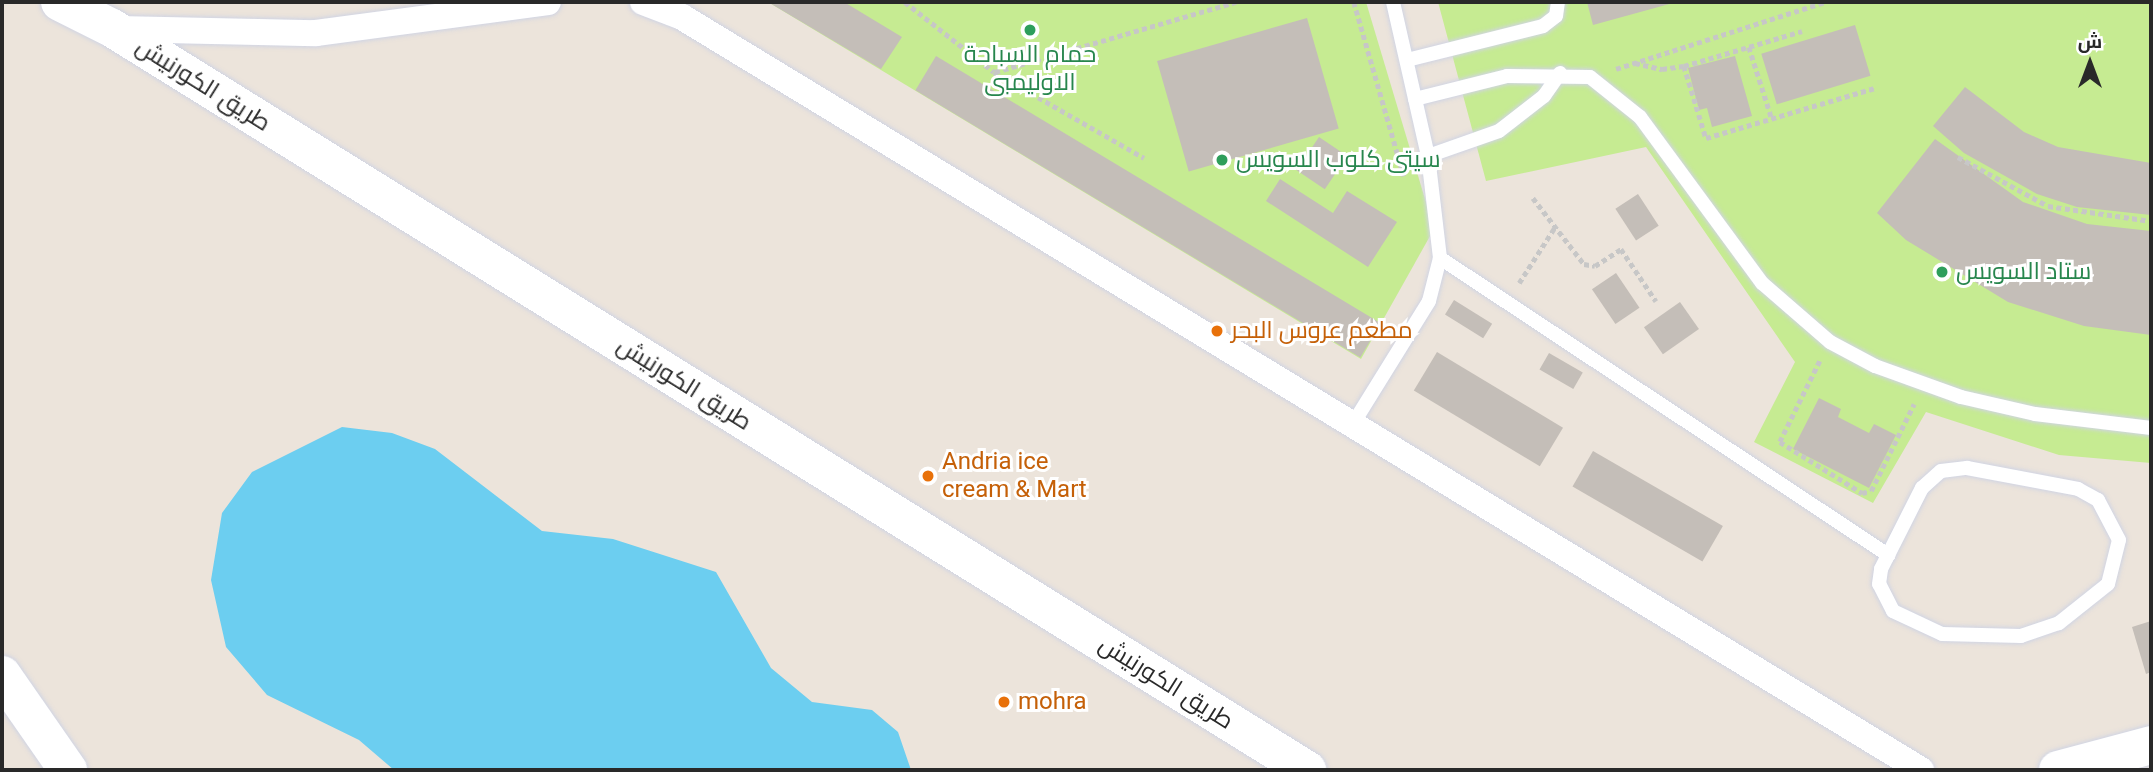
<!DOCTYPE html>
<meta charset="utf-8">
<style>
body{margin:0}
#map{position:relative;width:2153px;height:772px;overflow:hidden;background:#ece4db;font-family:Roboto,Cairo,sans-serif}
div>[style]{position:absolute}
.pitch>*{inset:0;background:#c6eb92}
.water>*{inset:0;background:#6ccef0}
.building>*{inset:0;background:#c4beb8;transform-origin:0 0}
.path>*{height:4.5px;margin-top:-2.25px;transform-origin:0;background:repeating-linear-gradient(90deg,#c7c7c7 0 5px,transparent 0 8.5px)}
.roads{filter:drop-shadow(0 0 2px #d0d4e3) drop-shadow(0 0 2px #d0d4e3)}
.lane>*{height:14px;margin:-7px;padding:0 7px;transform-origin:7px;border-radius:7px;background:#fff}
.street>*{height:26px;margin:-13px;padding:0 13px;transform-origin:13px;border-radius:13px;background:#fff}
.secondary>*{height:38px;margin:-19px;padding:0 19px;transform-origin:19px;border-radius:19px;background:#fff}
.dots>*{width:19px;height:19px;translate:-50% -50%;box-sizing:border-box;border:4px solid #fff;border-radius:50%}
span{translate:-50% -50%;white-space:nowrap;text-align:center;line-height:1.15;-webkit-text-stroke:6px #fff;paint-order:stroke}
.leisure-label{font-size:24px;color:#27864d}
.left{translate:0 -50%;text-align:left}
.street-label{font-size:24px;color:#292929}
.food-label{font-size:24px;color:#c56008}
.frame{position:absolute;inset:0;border:4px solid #292929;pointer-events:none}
.north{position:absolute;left:2055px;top:28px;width:70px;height:70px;-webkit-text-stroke:5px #fff;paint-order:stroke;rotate:0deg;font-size:19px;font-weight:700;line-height:28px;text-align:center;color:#292929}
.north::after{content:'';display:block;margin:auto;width:24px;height:32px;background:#292929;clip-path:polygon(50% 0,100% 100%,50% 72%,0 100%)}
</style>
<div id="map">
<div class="pitch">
<i style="clip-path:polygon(768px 2px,1366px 2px,1434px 229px,1361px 359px)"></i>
<i style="clip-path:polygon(1438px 2px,2151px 2px,2151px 463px,2059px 455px,1926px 412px,1873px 503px,1754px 442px,1795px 362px,1646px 147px,1486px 181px)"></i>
</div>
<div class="water">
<i style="clip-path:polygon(342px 427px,392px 433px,435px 449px,542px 531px,613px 539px,716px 572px,771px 668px,812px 702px,872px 710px,898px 732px,911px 770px,394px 770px,359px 740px,267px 695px,226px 647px,211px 580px,222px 513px,252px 472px)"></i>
</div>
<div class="building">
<i style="clip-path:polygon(768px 2px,844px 2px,902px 37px,881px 69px)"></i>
<i style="clip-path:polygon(1587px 2px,1673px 2px,1673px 3px,1593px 25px)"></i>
<i style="left:1307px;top:18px;width:115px;height:156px;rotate:74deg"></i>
<i style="left:1855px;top:25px;width:53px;height:98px;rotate:73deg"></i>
<i style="left:936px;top:56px;width:519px;height:40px;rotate:31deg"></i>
<i style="clip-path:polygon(1735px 56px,1752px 116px,1712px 127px,1707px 108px,1699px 110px,1688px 68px)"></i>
<i style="clip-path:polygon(1965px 87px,2024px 132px,2058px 147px,2151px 163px,2151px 215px,2077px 207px,2037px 194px,1964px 153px,1933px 126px)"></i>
<i style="left:1319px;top:137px;width:34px;height:40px;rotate:34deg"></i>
<i style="clip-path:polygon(1935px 139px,2023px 202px,2087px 224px,2151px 231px,2151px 335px,2084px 326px,2008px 302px,1906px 240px,1877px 213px)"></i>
<i style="clip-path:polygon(1280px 179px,1333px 213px,1347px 191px,1397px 222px,1368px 267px,1266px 201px)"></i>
<i style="left:1638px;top:194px;width:38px;height:27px;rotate:57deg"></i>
<i style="left:1616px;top:273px;width:42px;height:29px;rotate:56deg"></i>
<i style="left:1454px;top:300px;width:45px;height:17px;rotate:32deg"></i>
<i style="left:1680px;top:302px;width:33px;height:44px;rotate:55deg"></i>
<i style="left:1437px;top:352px;width:147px;height:45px;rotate:31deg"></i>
<i style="left:1549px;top:353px;width:39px;height:19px;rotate:30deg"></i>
<i style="clip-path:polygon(1819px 398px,1841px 409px,1838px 417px,1869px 433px,1874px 424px,1896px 435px,1869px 488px,1793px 449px)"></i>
<i style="left:1593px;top:451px;width:150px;height:41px;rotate:30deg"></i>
<i style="clip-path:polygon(2151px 621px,2151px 672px,2146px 674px,2132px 627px)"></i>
</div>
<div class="path">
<i style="left:905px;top:2px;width:113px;rotate:38.2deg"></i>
<i style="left:994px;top:72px;width:173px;rotate:29.8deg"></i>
<i style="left:1354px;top:2px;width:181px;rotate:74deg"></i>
<i style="left:1749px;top:47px;width:76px;rotate:72.3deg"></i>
<i style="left:1635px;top:63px;width:28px;rotate:13deg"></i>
<i style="left:1662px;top:69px;width:22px;rotate:-8deg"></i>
<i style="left:1684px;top:66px;width:75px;rotate:73deg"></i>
<i style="left:1706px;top:138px;width:176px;rotate:-16.5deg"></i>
<i style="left:1684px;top:66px;width:123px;rotate:-16.5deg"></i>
<i style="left:1616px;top:69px;width:219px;rotate:-17.8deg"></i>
<i style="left:995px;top:72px;width:251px;rotate:-16.2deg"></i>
<i style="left:1958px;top:157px;width:102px;rotate:28.6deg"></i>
<i style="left:2048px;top:206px;width:104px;rotate:8.3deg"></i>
<i style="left:1533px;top:198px;width:83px;rotate:52.3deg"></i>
<i style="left:1584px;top:264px;width:11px;rotate:10deg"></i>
<i style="left:1595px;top:266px;width:31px;rotate:-33deg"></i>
<i style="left:1621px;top:249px;width:63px;rotate:56.1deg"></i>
<i style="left:1519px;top:283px;width:67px;rotate:-57.3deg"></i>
<i style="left:1820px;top:361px;width:90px;rotate:116.3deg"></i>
<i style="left:1780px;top:442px;width:97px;rotate:31.9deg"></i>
<i style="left:1862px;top:493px;width:9px;rotate:-13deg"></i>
<i style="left:1871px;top:491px;width:97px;rotate:-63.7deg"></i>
</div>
<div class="roads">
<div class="lane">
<i style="left:1407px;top:60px;width:140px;rotate:-14deg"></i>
<i style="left:1543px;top:26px;width:16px;rotate:-38deg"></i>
<i style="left:1556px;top:16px;width:14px;rotate:-82deg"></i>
<i style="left:1415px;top:99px;width:95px;rotate:-14deg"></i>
<i style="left:1507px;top:76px;width:83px;rotate:0.7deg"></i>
<i style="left:1590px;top:77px;width:64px;rotate:38.7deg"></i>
<i style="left:1640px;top:117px;width:206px;rotate:53.7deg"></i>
<i style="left:1762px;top:283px;width:90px;rotate:40.9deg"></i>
<i style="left:1830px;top:342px;width:51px;rotate:28.1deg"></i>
<i style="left:1875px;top:366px;width:91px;rotate:19.8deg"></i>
<i style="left:1961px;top:397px;width:76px;rotate:12.9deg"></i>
<i style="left:2035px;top:414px;width:117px;rotate:6.9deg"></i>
<i style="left:1428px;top:156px;width:75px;rotate:-19.4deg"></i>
<i style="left:1499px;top:131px;width:57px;rotate:-37.9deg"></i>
<i style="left:1544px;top:96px;width:28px;rotate:-55deg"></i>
<i style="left:1440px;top:258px;width:538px;rotate:33.54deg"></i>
<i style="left:1351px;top:427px;width:148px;rotate:-58.2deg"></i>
<i style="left:1429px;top:301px;width:44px;rotate:-75.7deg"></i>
<i style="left:1440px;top:258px;width:103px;rotate:-96.7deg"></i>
<i style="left:1428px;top:156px;width:158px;rotate:-102.8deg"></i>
<i style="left:1967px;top:468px;width:113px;rotate:10.7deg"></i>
<i style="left:2078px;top:489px;width:23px;rotate:29deg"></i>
<i style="left:2098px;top:500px;width:45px;rotate:62.3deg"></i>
<i style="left:2119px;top:540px;width:45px;rotate:104deg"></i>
<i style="left:2108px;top:584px;width:63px;rotate:141.5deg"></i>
<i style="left:2059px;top:623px;width:40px;rotate:161.1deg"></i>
<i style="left:2021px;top:636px;width:79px;rotate:-178.5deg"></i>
<i style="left:1942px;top:634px;width:54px;rotate:-154.9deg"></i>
<i style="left:1893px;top:611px;width:30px;rotate:-117deg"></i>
<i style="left:1879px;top:584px;width:15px;rotate:-82deg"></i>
<i style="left:1881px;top:569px;width:91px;rotate:-63.2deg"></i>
<i style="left:1922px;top:488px;width:25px;rotate:-42deg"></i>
<i style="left:1941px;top:471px;width:26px;rotate:-7deg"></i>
</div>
<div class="street">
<i style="left:643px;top:2px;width:42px;rotate:21deg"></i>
<i style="left:682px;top:17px;width:1450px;rotate:31.29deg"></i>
<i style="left:118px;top:29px;width:198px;rotate:1.2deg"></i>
<i style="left:316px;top:33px;width:234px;rotate:-7.6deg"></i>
</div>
<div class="secondary">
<i style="left:60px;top:2px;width:58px;rotate:26.6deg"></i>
<i style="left:112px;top:28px;width:1407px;rotate:31.84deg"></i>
<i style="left:2px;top:675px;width:116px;rotate:55.2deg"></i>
<i style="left:2058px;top:770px;width:96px;rotate:-15deg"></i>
</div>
</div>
<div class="dots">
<i style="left:1030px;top:30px;background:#2e9e5b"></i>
<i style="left:1222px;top:160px;background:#2e9e5b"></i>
<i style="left:1942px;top:272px;background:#2e9e5b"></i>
<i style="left:1217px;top:331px;background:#e8710a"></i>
<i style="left:928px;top:476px;background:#e8710a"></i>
<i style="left:1004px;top:702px;background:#e8710a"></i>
</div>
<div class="leisure-label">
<span style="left:1030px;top:69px">حمام السباحة<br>الاوليمبى</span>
<span class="left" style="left:1236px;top:160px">سيتى كلوب السويس</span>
<span class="left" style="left:1956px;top:272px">ستاد السويس</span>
</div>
<div class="street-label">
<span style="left:203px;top:85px;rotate:32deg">طريق الكورنيش</span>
<span style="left:684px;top:384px;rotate:32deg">طريق الكورنيش</span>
<span style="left:1166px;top:683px;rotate:32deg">طريق الكورنيش</span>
</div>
<div class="food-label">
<span class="left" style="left:1231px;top:331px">مطعم عروس البحر</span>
<span class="left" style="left:942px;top:476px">Andria ice<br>cream &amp; Mart</span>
<span class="left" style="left:1018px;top:702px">mohra</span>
</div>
<div class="frame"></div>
<div class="north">ش</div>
</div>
